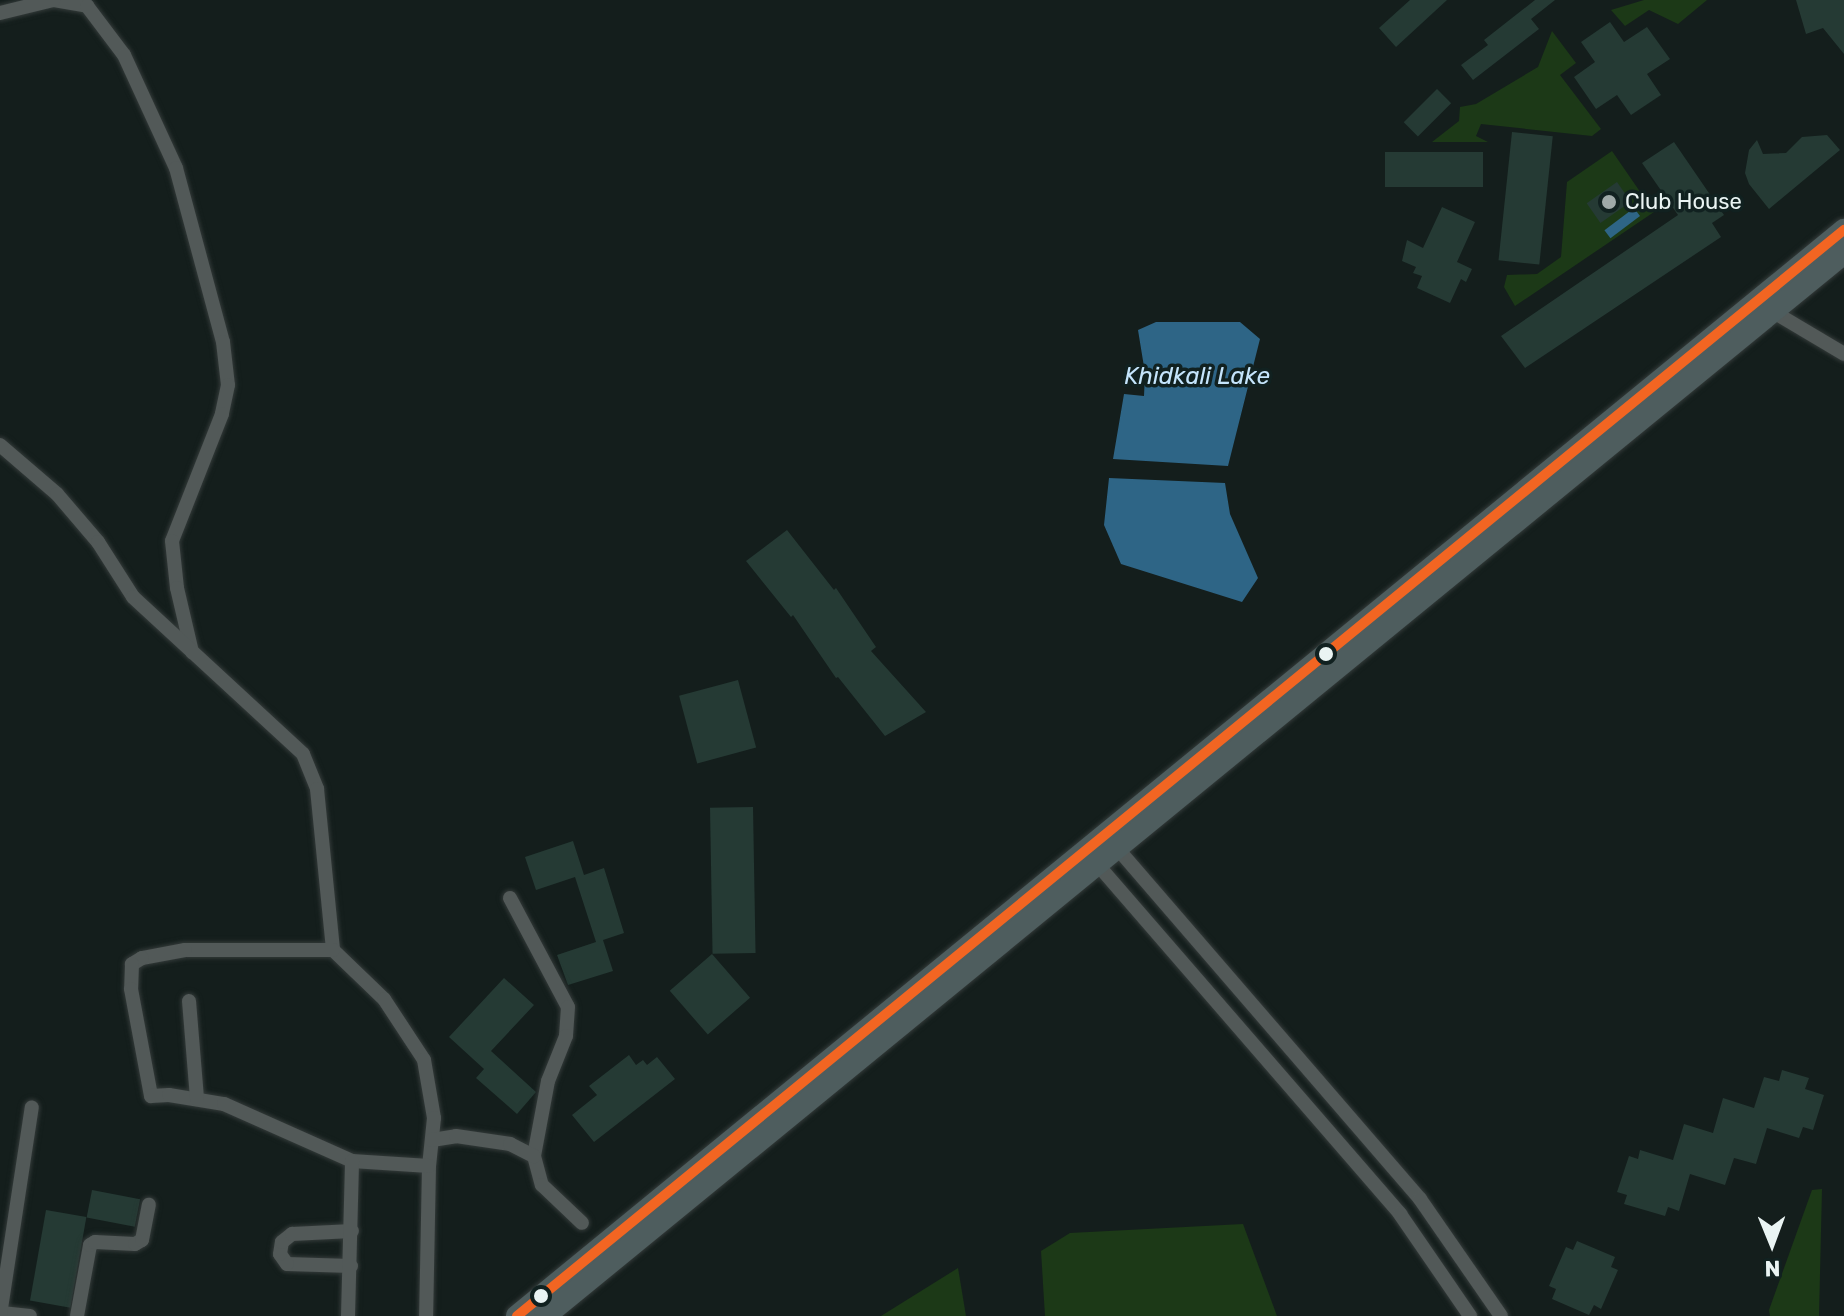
<!DOCTYPE html>
<style>
body{margin:0}
#map{position:relative;width:1844px;height:1316px;overflow:hidden;background:#141e1c;font-family:Rubik,sans-serif}
div>[style]{position:absolute}
.green>*{inset:0;background:#1c3917}
.water>*{inset:0;background:#2e6586;transform-origin:0 0}
.building>*{inset:0;background:#253a34;transform-origin:0 0}
.roads{filter:drop-shadow(0 0 2px #333a39) drop-shadow(0 0 2px #333a39)}
.minor>*{height:14px;margin:-7px;padding:0 7px;transform-origin:7px;border-radius:7px;background:#525958}
.primary>*{height:22px;margin:-11px;padding:0 11px;transform-origin:11px;border-radius:11px;background:#4e5d5e}
.bus-1>*{height:10px;margin:-5px;padding:0 5px;transform-origin:5px;border-radius:5px;background:#f26522}
.dots>*{width:22px;height:22px;translate:-50% -50%;box-sizing:border-box;border:4px solid #112120;border-radius:50%}
span{translate:-50% -50%;white-space:nowrap;text-align:center;line-height:1.15;-webkit-text-stroke:7px #112120;paint-order:stroke}
.poi-label{font-size:22px;color:#eaf4f3}
.left{translate:0 -50%;text-align:left}
.water-label{font-size:24px;color:#c5e5fc;font-style:italic}
.north{position:absolute;left:1732px;top:1204px;width:80px;height:80px;-webkit-text-stroke:6px #112120;paint-order:stroke;rotate:179deg;font-size:22px;font-weight:700;line-height:32px;text-align:center;color:#eaf4f3}
.north::after{content:'';display:block;margin:auto;width:28px;height:36px;background:#eaf4f3;clip-path:polygon(50% 0,100% 100%,50% 72%,0 100%)}
</style>
<div id="map">
<div class="green">
<i style="clip-path:polygon(1644px 0,1707px 0,1678px 24px,1649px 10px,1625px 26px,1611px 10px)"></i>
<i style="clip-path:polygon(1552px 31px,1576px 63px,1560px 75px,1601px 129px,1592px 136px,1481px 124px,1476px 136px,1488px 142px,1432px 142px,1459px 121px,1460px 107px,1476px 104px,1538px 67px)"></i>
<i style="clip-path:polygon(1612px 151px,1654px 212px,1515px 306px,1504px 287px,1507px 275px,1537px 274px,1561px 257px,1567px 182px)"></i>
<i style="clip-path:polygon(1822px 1189px,1819px 1316px,1770px 1316px,1769px 1310px,1812px 1190px)"></i>
<i style="clip-path:polygon(1243px 1224px,1277px 1316px,1045px 1316px,1041px 1251px,1070px 1233px)"></i>
<i style="clip-path:polygon(958px 1268px,966px 1316px,881px 1316px)"></i>
</div>
<div class="water">
<i style="left:1634px;top:208px;width:10px;height:37px;rotate:53deg"></i>
<i style="clip-path:polygon(1156px 322px,1240px 322px,1260px 339px,1228px 466px,1113px 459px,1124px 394px,1144px 396px,1145px 373px,1138px 330px)"></i>
<i style="clip-path:polygon(1109px 478px,1225px 483px,1230px 514px,1258px 578px,1242px 602px,1121px 564px,1104px 525px)"></i>
</div>
<div class="building">
<i style="clip-path:polygon(1410px 0,1447px 0,1396px 47px,1379px 28px)"></i>
<i style="clip-path:polygon(1535px 0,1555px 0,1531px 19px,1539px 29px,1473px 80px,1461px 65px,1488px 45px,1484px 40px)"></i>
<i style="clip-path:polygon(1796px 0,1844px 0,1844px 54px,1823px 28px,1806px 34px)"></i>
<i style="clip-path:polygon(1610px 22px,1624px 42px,1647px 27px,1670px 59px,1647px 74px,1661px 95px,1631px 115px,1617px 95px,1596px 109px,1574px 77px,1595px 62px,1581px 42px)"></i>
<i style="left:1437px;top:89px;width:20px;height:47px;rotate:45deg"></i>
<i style="left:1512px;top:132px;width:41px;height:129px;rotate:6deg"></i>
<i style="clip-path:polygon(1827px 135px,1840px 150px,1769px 209px,1749px 184px,1745px 173px,1749px 150px,1757px 140px,1763px 154px,1786px 153px,1802px 137px)"></i>
<i style="clip-path:polygon(1674px 142px,1724px 215px,1712px 223px,1721px 237px,1525px 368px,1501px 336px,1678px 215px,1642px 163px)"></i>
<i style="left:1385px;top:152px;width:98px;height:35px"></i>
<i style="left:1617px;top:182px;width:24px;height:37px;rotate:55deg"></i>
<i style="clip-path:polygon(1442px 207px,1475px 222px,1457px 262px,1472px 269px,1466px 282px,1461px 279px,1450px 303px,1417px 288px,1422px 276px,1413px 273px,1416px 267px,1402px 261px,1407px 240px,1423px 248px)"></i>
<i style="clip-path:polygon(787px 530px,834px 590px,836px 588px,876px 647px,871px 651px,926px 712px,885px 736px,838px 677px,836px 678px,793px 615px,791px 617px,746px 561px)"></i>
<i style="left:738px;top:680px;width:70px;height:61px;rotate:75deg"></i>
<i style="left:753px;top:807px;width:146px;height:43px;rotate:89deg"></i>
<i style="clip-path:polygon(573px 841px,584px 875px,604px 868px,624px 933px,603px 940px,613px 971px,568px 985px,557px 955px,596px 942px,575px 877px,536px 890px,525px 857px)"></i>
<i style="left:712px;top:954px;width:58px;height:56px;rotate:49deg"></i>
<i style="clip-path:polygon(504px 978px,534px 1005px,491px 1051px,536px 1092px,517px 1114px,476px 1078px,484px 1069px,449px 1037px)"></i>
<i style="clip-path:polygon(629px 1055px,636px 1065px,643px 1060px,647px 1065px,657px 1057px,675px 1079px,594px 1142px,572px 1115px,597px 1095px,589px 1086px)"></i>
<i style="clip-path:polygon(1782px 1070px,1809px 1078px,1805px 1089px,1824px 1095px,1813px 1130px,1803px 1127px,1799px 1138px,1767px 1128px,1756px 1164px,1734px 1158px,1725px 1185px,1690px 1174px,1679px 1211px,1668px 1207px,1665px 1216px,1624px 1204px,1627px 1195px,1617px 1192px,1629px 1156px,1638px 1159px,1640px 1150px,1673px 1160px,1684px 1124px,1713px 1133px,1723px 1098px,1754px 1108px,1764px 1077px,1779px 1081px)"></i>
<i style="left:92px;top:1190px;width:49px;height:28px;rotate:11deg"></i>
<i style="left:46px;top:1210px;width:41px;height:92px;rotate:10deg"></i>
<i style="clip-path:polygon(1577px 1241px,1615px 1257px,1611px 1267px,1618px 1270px,1601px 1309px,1594px 1305px,1589px 1315px,1552px 1299px,1556px 1289px,1549px 1286px,1566px 1247px,1573px 1250px)"></i>
</div>
<div class="roads">
<div class="minor">
<i style="left:54px;top:0;width:34px;rotate:10deg"></i>
<i style="left:87px;top:6px;width:61px;rotate:52.9deg"></i>
<i style="left:124px;top:55px;width:124px;rotate:65.3deg"></i>
<i style="left:176px;top:168px;width:180px;rotate:74.9deg"></i>
<i style="left:223px;top:342px;width:43px;rotate:83.4deg"></i>
<i style="left:228px;top:385px;width:30px;rotate:102deg"></i>
<i style="left:222px;top:414px;width:136px;rotate:111.5deg"></i>
<i style="left:172px;top:541px;width:47px;rotate:83.9deg"></i>
<i style="left:177px;top:588px;width:66px;rotate:76.8deg"></i>
<i style="left:0;top:13px;width:55px;rotate:-13.8deg"></i>
<i style="left:1772px;top:311px;width:84px;rotate:30.8deg"></i>
<i style="left:0;top:445px;width:75px;rotate:40.7deg"></i>
<i style="left:57px;top:494px;width:63px;rotate:49.5deg"></i>
<i style="left:98px;top:542px;width:65px;rotate:57.5deg"></i>
<i style="left:133px;top:597px;width:231px;rotate:42.7deg"></i>
<i style="left:303px;top:754px;width:38px;rotate:68deg"></i>
<i style="left:317px;top:789px;width:162px;rotate:84.3deg"></i>
<i style="left:333px;top:950px;width:71px;rotate:43.9deg"></i>
<i style="left:384px;top:999px;width:73px;rotate:56.7deg"></i>
<i style="left:424px;top:1060px;width:59px;rotate:80.2deg"></i>
<i style="left:434px;top:1118px;width:48px;rotate:95.9deg"></i>
<i style="left:429px;top:1166px;width:150px;rotate:91.1deg"></i>
<i style="left:1118px;top:849px;width:462px;rotate:49.2deg"></i>
<i style="left:1420px;top:1199px;width:142px;rotate:55.3deg"></i>
<i style="left:1098px;top:865px;width:462px;rotate:49.1deg"></i>
<i style="left:1400px;top:1214px;width:124px;rotate:55.5deg"></i>
<i style="left:510px;top:898px;width:123px;rotate:62deg"></i>
<i style="left:568px;top:1007px;width:29px;rotate:94deg"></i>
<i style="left:566px;top:1036px;width:48px;rotate:111.8deg"></i>
<i style="left:548px;top:1081px;width:76px;rotate:100.6deg"></i>
<i style="left:534px;top:1156px;width:30px;rotate:75deg"></i>
<i style="left:542px;top:1185px;width:55px;rotate:43.5deg"></i>
<i style="left:333px;top:950px;width:148px;rotate:180deg"></i>
<i style="left:185px;top:950px;width:44px;rotate:169.5deg"></i>
<i style="left:142px;top:958px;width:12px;rotate:149deg"></i>
<i style="left:132px;top:964px;width:25px;rotate:92deg"></i>
<i style="left:131px;top:989px;width:109px;rotate:79.4deg"></i>
<i style="left:151px;top:1096px;width:18px;rotate:-3deg"></i>
<i style="left:169px;top:1095px;width:56px;rotate:9.3deg"></i>
<i style="left:224px;top:1104px;width:140px;rotate:24deg"></i>
<i style="left:352px;top:1161px;width:77px;rotate:3.7deg"></i>
<i style="left:189px;top:1001px;width:98px;rotate:85.3deg"></i>
<i style="left:432px;top:1140px;width:24px;rotate:-9deg"></i>
<i style="left:456px;top:1136px;width:55px;rotate:8.4deg"></i>
<i style="left:510px;top:1144px;width:27px;rotate:27deg"></i>
<i style="left:351px;top:1266px;width:64px;rotate:-178.2deg"></i>
<i style="left:287px;top:1264px;width:12px;rotate:-125deg"></i>
<i style="left:280px;top:1254px;width:12px;rotate:-81deg"></i>
<i style="left:282px;top:1242px;width:13px;rotate:-39deg"></i>
<i style="left:292px;top:1234px;width:60px;rotate:-2.9deg"></i>
<i style="left:2px;top:1313px;width:28px;rotate:6deg"></i>
<i style="left:0;top:1315px;width:210px;rotate:-81.3deg"></i>
<i style="left:77px;top:1316px;width:72px;rotate:-79.6deg"></i>
<i style="left:90px;top:1245px;width:6px;rotate:-31deg"></i>
<i style="left:95px;top:1242px;width:40px;rotate:2.9deg"></i>
<i style="left:135px;top:1244px;width:8px;rotate:-30deg"></i>
<i style="left:142px;top:1240px;width:36px;rotate:-79deg"></i>
<i style="left:348px;top:1316px;width:155px;rotate:-88.5deg"></i>
</div>
<div class="primary">
<i style="left:517px;top:1316px;width:1715px;rotate:-39.3deg"></i>
<i style="left:545px;top:1316px;width:1679px;rotate:-39.29deg"></i>
</div>
</div>
<div class="bus-1">
<i style="left:517px;top:1316px;width:1715px;rotate:-39.3deg"></i>
</div>
<div class="dots">
<i style="left:1609px;top:202px;background:#9fa9a8"></i>
<i style="left:1326px;top:654px;background:#eaf4f3"></i>
<i style="left:541px;top:1296px;background:#eaf4f3"></i>
</div>
<div class="poi-label">
<span class="left" style="left:1625px;top:202px">Club House</span>
</div>
<div class="water-label">
<span style="left:1197px;top:377px">Khidkali Lake</span>
</div>
<div class="north">N</div>
</div>
